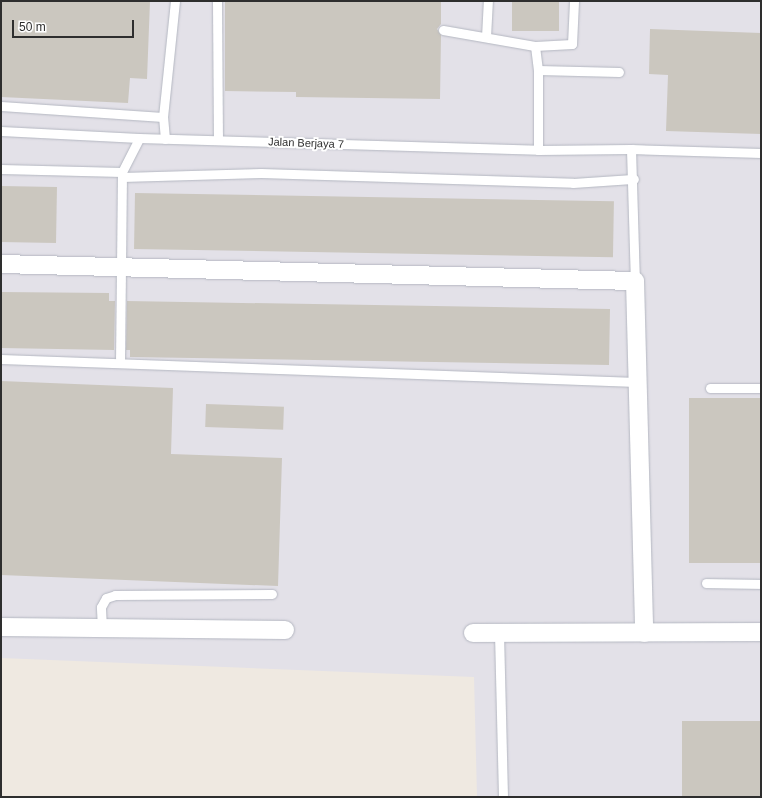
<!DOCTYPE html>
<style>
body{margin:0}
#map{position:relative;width:762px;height:798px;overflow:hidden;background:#efe9e1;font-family:Arial,sans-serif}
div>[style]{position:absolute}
.industrial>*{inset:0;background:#e3e1e8}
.building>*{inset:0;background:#cbc7bf;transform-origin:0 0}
.roads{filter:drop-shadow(0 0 1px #b4b7c1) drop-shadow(0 0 1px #b4b7c1)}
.service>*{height:9px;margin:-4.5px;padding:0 4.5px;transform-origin:4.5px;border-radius:4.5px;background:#fff}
.minor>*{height:18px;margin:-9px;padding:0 9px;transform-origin:9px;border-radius:9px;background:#fff}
span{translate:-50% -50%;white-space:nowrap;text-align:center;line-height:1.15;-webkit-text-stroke:4px #fff;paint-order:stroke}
.street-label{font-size:11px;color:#2e2e2e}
.frame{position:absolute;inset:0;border:2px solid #2e2e2e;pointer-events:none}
.scale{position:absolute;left:12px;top:20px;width:122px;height:18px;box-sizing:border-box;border:2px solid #2e2e2e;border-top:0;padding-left:5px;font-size:12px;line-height:14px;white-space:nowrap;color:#2e2e2e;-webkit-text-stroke:3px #fff;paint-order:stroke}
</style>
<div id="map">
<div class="industrial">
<i style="clip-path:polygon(1px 1px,761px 1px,761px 797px,477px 797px,474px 677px,1px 658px)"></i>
</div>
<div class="building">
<i style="clip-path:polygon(1px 1px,150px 1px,147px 79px,130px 78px,128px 103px,1px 97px)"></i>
<i style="clip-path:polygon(225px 1px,441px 1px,441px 24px,437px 29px,441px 35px,440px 99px,296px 97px,296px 92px,225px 91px)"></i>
<i style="left:512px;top:1px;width:47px;height:30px"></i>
<i style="clip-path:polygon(650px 29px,761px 33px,761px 134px,666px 131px,668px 75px,649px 74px)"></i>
<i style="left:1px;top:186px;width:56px;height:56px;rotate:1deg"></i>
<i style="left:135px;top:193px;width:479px;height:56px;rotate:1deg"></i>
<i style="clip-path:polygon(1px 292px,109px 293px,109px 301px,115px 301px,114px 350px,1px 348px)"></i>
<i style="clip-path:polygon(127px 301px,610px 309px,609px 365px,130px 357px,130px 350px,126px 350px)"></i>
<i style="clip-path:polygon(1px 381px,173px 388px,171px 454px,282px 458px,278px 586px,1px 575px)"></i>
<i style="left:761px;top:398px;width:165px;height:72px;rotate:90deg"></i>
<i style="left:206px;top:404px;width:78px;height:23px;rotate:2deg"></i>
<i style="left:761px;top:721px;width:76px;height:79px;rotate:90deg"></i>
</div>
<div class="roads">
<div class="service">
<i style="left:217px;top:1px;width:139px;rotate:89.6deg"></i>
<i style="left:443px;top:30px;width:93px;rotate:9.9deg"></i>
<i style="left:535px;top:46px;width:24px;rotate:83deg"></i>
<i style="left:486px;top:37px;width:36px;rotate:-87deg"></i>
<i style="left:535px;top:46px;width:37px;rotate:-3deg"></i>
<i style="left:572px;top:44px;width:43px;rotate:-87.3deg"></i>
<i style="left:1px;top:106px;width:162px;rotate:3.9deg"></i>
<i style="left:1px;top:131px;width:138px;rotate:2.9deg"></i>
<i style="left:165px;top:139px;width:22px;rotate:-95deg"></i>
<i style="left:163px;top:117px;width:117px;rotate:-84.1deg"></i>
<i style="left:631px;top:149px;width:132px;rotate:88.3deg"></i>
<i style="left:538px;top:150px;width:80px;rotate:-90deg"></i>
<i style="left:538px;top:70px;width:81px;rotate:1.4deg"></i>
<i style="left:1px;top:169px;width:121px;rotate:1.4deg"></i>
<i style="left:122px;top:172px;width:38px;rotate:-63deg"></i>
<i style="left:139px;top:138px;width:399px;rotate:1.7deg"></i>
<i style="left:538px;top:150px;width:93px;rotate:-0.6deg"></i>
<i style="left:631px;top:149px;width:130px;rotate:1.8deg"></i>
<i style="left:122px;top:177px;width:139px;rotate:-1.6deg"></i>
<i style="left:261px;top:173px;width:312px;rotate:1.8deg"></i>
<i style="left:573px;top:183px;width:61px;rotate:-3.8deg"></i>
<i style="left:1px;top:359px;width:636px;rotate:2.07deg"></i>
<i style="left:120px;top:363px;width:191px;rotate:-89.4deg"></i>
<i style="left:710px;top:388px;width:51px"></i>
<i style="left:706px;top:583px;width:55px;rotate:1deg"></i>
<i style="left:102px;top:628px;width:21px;rotate:-93deg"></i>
<i style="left:101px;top:607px;width:10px;rotate:-61deg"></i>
<i style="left:106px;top:598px;width:9px;rotate:-18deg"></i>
<i style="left:115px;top:595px;width:157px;rotate:-0.4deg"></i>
<i style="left:499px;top:633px;width:164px;rotate:88.6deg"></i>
</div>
<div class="minor">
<i style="left:1px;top:264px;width:634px;rotate:1.54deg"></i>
<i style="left:635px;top:281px;width:352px;rotate:88.5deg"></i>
<i style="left:1px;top:627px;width:284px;rotate:0.6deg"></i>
<i style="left:473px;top:633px;width:288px;rotate:-0.2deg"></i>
</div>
</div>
<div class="street-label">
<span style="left:306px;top:143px;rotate:2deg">Jalan Berjaya 7</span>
</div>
<div class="frame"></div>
<div class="scale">50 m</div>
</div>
